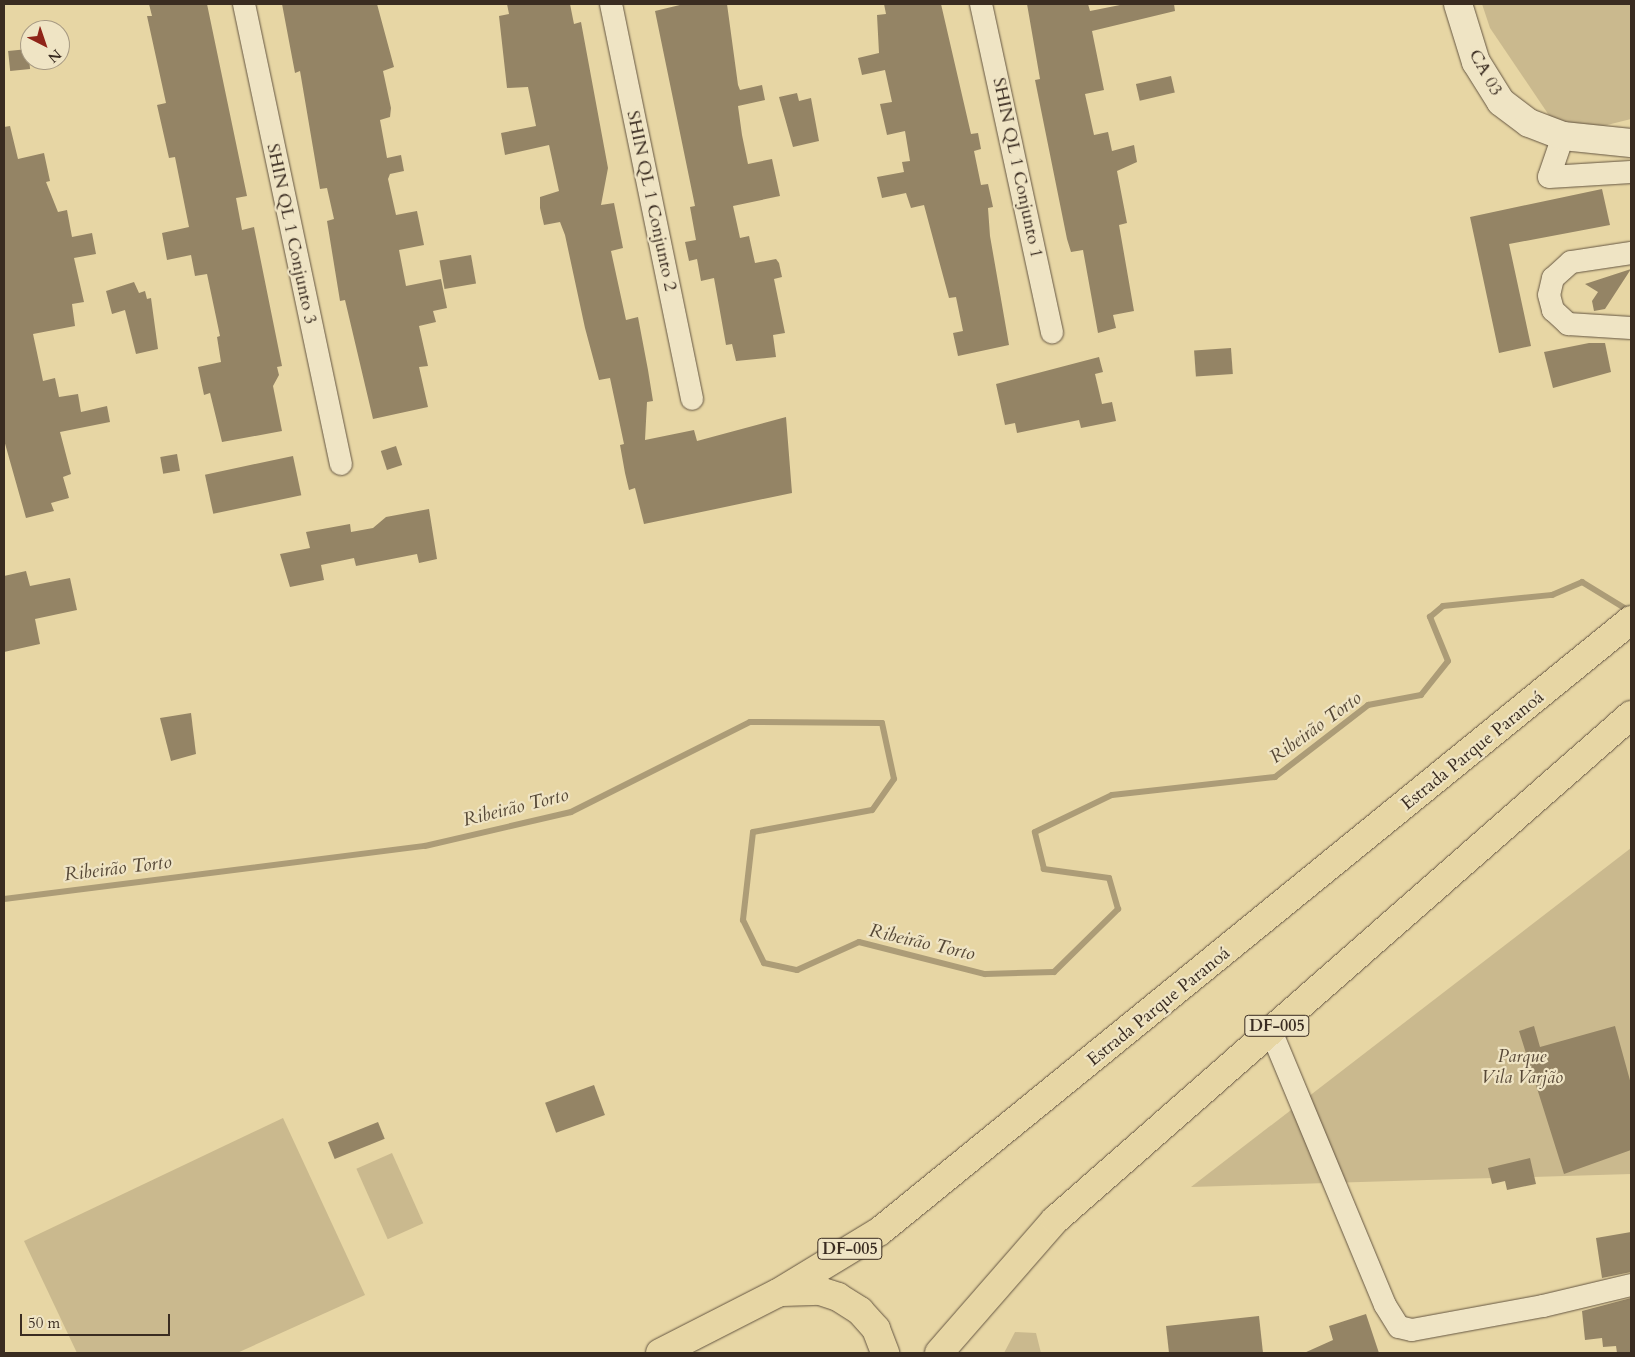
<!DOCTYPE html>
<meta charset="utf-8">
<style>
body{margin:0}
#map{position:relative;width:1635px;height:1357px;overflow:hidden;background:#e7d6a4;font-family:Cardo,serif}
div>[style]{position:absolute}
.green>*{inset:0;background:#cab98e;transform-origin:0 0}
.stream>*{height:6px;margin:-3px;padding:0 3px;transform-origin:3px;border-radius:3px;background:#ac9c77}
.building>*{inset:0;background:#948465;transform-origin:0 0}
.roads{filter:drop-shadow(0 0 1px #655642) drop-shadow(0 0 1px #655642)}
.minor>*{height:22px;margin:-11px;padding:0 11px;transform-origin:11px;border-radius:11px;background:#efe4c4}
.tertiary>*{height:28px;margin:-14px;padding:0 14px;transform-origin:14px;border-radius:14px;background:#efe4c4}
.primary>*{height:28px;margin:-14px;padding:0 14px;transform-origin:14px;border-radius:14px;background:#e7d6a4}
span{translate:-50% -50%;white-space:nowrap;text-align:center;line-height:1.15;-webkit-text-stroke:4.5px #efe4c4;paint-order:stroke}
.shield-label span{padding:1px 4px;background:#efe4c4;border:1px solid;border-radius:4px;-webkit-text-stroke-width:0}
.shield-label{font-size:16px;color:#3a2c21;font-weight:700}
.street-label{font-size:18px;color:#3a2c21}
.park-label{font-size:18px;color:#574837;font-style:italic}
.water-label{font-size:19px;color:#564836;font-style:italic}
.frame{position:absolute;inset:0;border:5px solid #3a2c21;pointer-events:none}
.north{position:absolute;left:20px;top:20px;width:50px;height:50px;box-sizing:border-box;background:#efe4c4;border:1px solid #a79a83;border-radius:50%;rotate:139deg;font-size:14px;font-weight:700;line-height:20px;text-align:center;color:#3a2c21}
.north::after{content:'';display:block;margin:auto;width:18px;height:22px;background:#8f2418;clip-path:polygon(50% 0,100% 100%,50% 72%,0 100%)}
.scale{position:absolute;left:20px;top:1314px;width:150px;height:22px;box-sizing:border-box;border:2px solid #3a2c21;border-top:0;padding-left:6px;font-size:15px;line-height:18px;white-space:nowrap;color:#3a2c21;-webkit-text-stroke:4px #efe4c4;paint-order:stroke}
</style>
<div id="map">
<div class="green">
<i style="clip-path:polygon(1482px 4px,1631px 4px,1631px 119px,1563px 136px,1490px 28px)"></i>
<i style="clip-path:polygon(1631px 848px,1631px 1174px,1191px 1187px)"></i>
<i style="clip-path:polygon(283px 1118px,365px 1295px,237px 1353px,77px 1353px,24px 1241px)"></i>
<i style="left:392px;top:1153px;width:77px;height:39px;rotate:66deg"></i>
<i style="clip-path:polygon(1015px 1332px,1036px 1333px,1041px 1353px,1004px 1353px)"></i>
</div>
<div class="stream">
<i style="left:4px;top:899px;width:424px;rotate:-7.2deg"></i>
<i style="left:425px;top:846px;width:150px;rotate:-13.1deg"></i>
<i style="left:571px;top:812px;width:200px;rotate:-26.7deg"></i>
<i style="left:750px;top:722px;width:132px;rotate:0.4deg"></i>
<i style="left:882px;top:723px;width:57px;rotate:77.9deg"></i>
<i style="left:894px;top:779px;width:38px;rotate:125deg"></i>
<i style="left:872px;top:810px;width:121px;rotate:169.5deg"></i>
<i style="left:753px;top:832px;width:89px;rotate:96.5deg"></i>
<i style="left:743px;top:920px;width:48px;rotate:64deg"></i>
<i style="left:764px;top:963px;width:34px;rotate:12deg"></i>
<i style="left:797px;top:970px;width:68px;rotate:-24.3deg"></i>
<i style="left:859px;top:942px;width:130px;rotate:14.3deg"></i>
<i style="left:985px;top:974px;width:69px;rotate:-1.7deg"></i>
<i style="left:1054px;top:972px;width:90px;rotate:-44.5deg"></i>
<i style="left:1118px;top:909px;width:32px;rotate:-106deg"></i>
<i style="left:1109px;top:878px;width:66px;rotate:-172.1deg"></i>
<i style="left:1044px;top:869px;width:38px;rotate:-104deg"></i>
<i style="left:1035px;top:832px;width:85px;rotate:-25.7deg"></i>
<i style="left:1112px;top:795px;width:164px;rotate:-6.3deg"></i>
<i style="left:1275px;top:777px;width:118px;rotate:-37.7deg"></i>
<i style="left:1368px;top:705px;width:54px;rotate:-10.7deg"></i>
<i style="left:1421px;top:695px;width:43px;rotate:-51.5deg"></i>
<i style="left:1448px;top:661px;width:48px;rotate:-112.2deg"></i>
<i style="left:1430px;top:617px;width:17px;rotate:-40deg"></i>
<i style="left:1443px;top:606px;width:110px;rotate:-5.8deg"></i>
<i style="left:1552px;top:595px;width:33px;rotate:-23deg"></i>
<i style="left:1582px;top:582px;width:57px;rotate:31.5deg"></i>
</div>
<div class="building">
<i style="clip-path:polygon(149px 4px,207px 4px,247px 196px,236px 198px,242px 230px,254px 227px,282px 366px,277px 367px,279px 375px,273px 386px,282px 431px,222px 442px,210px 393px,204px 395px,198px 367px,221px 362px,217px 337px,220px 336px,207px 274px,195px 276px,191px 255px,167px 260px,162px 233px,189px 227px,175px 157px,169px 158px,157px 105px,166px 103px,147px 16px,152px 16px)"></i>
<i style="clip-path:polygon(282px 4px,377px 4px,394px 67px,383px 71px,391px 108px,390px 117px,380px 120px,387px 158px,401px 155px,404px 171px,390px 174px,388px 179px,396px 215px,417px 211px,424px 245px,399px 250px,406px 286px,441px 279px,447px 308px,433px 311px,436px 322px,419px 326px,428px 366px,419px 367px,428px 407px,373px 419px,345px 300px,340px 301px,327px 221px,334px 219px,327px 188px,320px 189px,300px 71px,295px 73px)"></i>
<i style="clip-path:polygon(507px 4px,570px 4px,574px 24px,581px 22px,608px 168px,601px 205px,614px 203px,623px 248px,611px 251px,626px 320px,638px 317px,648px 370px,653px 401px,647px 402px,645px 440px,694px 430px,697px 441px,786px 417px,792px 493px,644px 524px,635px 488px,629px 490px,625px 473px,620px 445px,624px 444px,610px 378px,599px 380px,585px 328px,565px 235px,560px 222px,544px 225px,540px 208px,540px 197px,559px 191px,549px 145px,505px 155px,501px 133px,536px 126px,528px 87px,507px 88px,499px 16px,509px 14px)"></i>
<i style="clip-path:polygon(684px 4px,727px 4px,738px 85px,740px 90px,762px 85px,765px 100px,738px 106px,742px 135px,748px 164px,772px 159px,780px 196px,733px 206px,740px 238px,749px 236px,755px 263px,776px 259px,779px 263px,782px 277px,774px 279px,785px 333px,773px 335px,776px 357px,736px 361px,732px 344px,726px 345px,714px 278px,701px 281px,697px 259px,689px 261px,685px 242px,696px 240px,690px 207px,695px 206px,655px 11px)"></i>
<i style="clip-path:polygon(884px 4px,941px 4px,971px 134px,978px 133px,981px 149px,974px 151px,981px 185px,988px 184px,993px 207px,988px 208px,990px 236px,1009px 345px,958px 356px,953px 333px,963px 331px,956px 297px,949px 298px,924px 205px,911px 208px,906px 193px,882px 198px,877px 177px,904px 172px,902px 162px,910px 161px,905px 131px,887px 135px,880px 104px,892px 102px,885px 70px,862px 75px,858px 58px,879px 53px,877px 15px,886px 14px)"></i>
<i style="clip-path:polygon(1027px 4px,1088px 4px,1090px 11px,1125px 4px,1174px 4px,1175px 11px,1092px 31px,1104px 90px,1085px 94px,1094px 135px,1108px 132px,1112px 151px,1134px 145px,1137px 162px,1117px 171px,1127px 223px,1119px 225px,1134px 311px,1113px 315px,1116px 328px,1098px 333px,1083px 250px,1071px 252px,1067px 239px,1035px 80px,1040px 79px)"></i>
<i style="left:28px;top:49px;width:20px;height:20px;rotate:84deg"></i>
<i style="left:1171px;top:76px;width:17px;height:36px;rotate:77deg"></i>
<i style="clip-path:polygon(797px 93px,799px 101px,811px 98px,819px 141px,793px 147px,779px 97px)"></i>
<i style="clip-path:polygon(10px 126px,18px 159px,44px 153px,50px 181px,46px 182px,58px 212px,67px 210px,72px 237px,92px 233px,96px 254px,74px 258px,84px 302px,72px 304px,75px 326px,33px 334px,43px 381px,55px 378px,59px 397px,78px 394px,81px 412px,107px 406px,110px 422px,60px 432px,71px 474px,63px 477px,69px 498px,51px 503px,54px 511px,26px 518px,4px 440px,4px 127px)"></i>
<i style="clip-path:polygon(1602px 189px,1610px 225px,1509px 244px,1531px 346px,1499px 353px,1470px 217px)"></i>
<i style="left:471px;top:255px;width:29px;height:32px;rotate:80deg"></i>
<i style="clip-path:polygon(1631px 269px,1605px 309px,1594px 311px,1592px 301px,1598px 292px,1585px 284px)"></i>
<i style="clip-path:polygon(134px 282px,139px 293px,145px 291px,147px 299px,151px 298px,158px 349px,136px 354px,125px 310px,112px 314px,106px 291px)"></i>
<i style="clip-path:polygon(1589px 343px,1605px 343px,1611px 372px,1553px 388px,1544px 352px)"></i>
<i style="left:1231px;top:348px;width:26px;height:37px;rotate:86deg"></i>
<i style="clip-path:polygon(1099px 357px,1103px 372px,1095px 374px,1102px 404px,1112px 402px,1116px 421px,1081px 428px,1079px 420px,1017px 433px,1015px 423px,1005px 425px,996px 384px)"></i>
<i style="left:396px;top:446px;width:20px;height:16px;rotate:72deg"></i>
<i style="left:177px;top:454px;width:17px;height:17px;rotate:80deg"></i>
<i style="left:293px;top:456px;width:40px;height:90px;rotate:78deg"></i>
<i style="clip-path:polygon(429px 509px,437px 559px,419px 563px,417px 554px,356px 566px,354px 558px,321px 565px,324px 580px,290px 587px,280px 554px,310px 548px,306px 532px,350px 524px,351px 532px,373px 528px,386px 517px)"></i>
<i style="clip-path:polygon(26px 571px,30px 586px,70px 578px,77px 610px,35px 619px,40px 644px,4px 652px,4px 576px)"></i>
<i style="clip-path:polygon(191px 713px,196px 754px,171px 761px,160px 718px)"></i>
<i style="clip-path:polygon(1534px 1026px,1540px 1047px,1615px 1026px,1631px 1084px,1631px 1150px,1564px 1174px,1519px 1031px)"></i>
<i style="left:594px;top:1085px;width:32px;height:52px;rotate:70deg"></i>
<i style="left:378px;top:1122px;width:18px;height:54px;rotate:68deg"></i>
<i style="clip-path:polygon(1530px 1158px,1536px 1184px,1507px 1190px,1505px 1181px,1492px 1184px,1488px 1168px)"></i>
<i style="clip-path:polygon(1631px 1232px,1631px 1272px,1602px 1278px,1596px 1238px)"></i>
<i style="clip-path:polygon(1631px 1298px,1631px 1353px,1617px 1353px,1616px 1346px,1603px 1347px,1602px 1338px,1585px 1340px,1582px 1311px)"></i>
<i style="clip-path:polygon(1366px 1314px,1379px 1353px,1304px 1353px,1333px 1340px,1329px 1326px)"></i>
<i style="clip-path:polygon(1259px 1316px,1263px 1353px,1169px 1353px,1166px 1326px)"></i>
</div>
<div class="roads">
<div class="minor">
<i style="left:244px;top:4px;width:470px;rotate:78.1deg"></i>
<i style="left:611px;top:4px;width:403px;rotate:78.4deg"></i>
<i style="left:981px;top:4px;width:336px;rotate:77.8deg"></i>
<i style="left:1563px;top:136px;width:43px;rotate:108.9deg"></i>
<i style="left:1549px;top:177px;width:82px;rotate:-3.5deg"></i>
<i style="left:1631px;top:253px;width:61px;rotate:171.5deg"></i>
<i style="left:1571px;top:262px;width:24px;rotate:138deg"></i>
<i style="left:1553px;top:278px;width:17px;rotate:103deg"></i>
<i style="left:1549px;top:295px;width:16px;rotate:75deg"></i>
<i style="left:1553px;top:310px;width:21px;rotate:43deg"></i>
<i style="left:1568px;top:324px;width:63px;rotate:3.6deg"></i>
<i style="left:1271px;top:1031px;width:297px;rotate:67.4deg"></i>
<i style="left:1385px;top:1305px;width:26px;rotate:58deg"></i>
<i style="left:1399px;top:1327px;width:13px;rotate:13deg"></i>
<i style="left:1412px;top:1330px;width:133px;rotate:-10.4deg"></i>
<i style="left:1543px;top:1306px;width:90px;rotate:-13.4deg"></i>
</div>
<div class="tertiary">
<i style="left:1458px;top:4px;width:61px;rotate:72.8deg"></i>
<i style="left:1476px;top:62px;width:47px;rotate:58deg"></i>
<i style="left:1501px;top:102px;width:35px;rotate:37deg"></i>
<i style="left:1529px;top:123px;width:36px;rotate:21deg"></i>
<i style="left:1563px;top:136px;width:68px;rotate:5.9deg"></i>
</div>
<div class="primary">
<i style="left:782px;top:1292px;width:38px;rotate:-2deg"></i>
<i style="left:820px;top:1291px;width:19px;rotate:18deg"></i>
<i style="left:838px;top:1297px;width:26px;rotate:32deg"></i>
<i style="left:860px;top:1311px;width:24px;rotate:48deg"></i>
<i style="left:876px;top:1329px;width:26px;rotate:69deg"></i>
<i style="left:660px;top:1353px;width:132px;rotate:-27deg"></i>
<i style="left:778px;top:1293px;width:119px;rotate:-31.3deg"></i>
<i style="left:880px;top:1231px;width:968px;rotate:-39.13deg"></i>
<i style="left:939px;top:1353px;width:176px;rotate:-48.9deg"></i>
<i style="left:1055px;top:1220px;width:766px;rotate:-41.24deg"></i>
</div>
</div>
<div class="shield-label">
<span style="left:1277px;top:1026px">DF-005</span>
<span style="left:850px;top:1249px">DF-005</span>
</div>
<div class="street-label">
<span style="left:1485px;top:73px;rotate:61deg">CA 03</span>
<span style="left:1017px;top:168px;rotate:78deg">SHIN QL 1 Conjunto 1</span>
<span style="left:651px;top:201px;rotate:78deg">SHIN QL 1 Conjunto 2</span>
<span style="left:291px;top:234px;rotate:78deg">SHIN QL 1 Conjunto 3</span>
<span style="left:1473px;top:751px;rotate:-39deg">Estrada Parque Paranoá</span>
<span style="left:1159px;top:1007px;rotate:-39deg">Estrada Parque Paranoá</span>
</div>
<div class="park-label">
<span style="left:1522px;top:1068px">Parque<br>Vila Varjão</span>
</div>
<div class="water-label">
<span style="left:1316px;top:728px;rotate:-36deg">Ribeirão Torto</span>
<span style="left:516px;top:808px;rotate:-14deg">Ribeirão Torto</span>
<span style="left:118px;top:869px;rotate:-7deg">Ribeirão Torto</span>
<span style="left:922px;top:943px;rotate:13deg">Ribeirão Torto</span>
</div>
<div class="frame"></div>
<div class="north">N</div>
<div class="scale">50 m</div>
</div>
